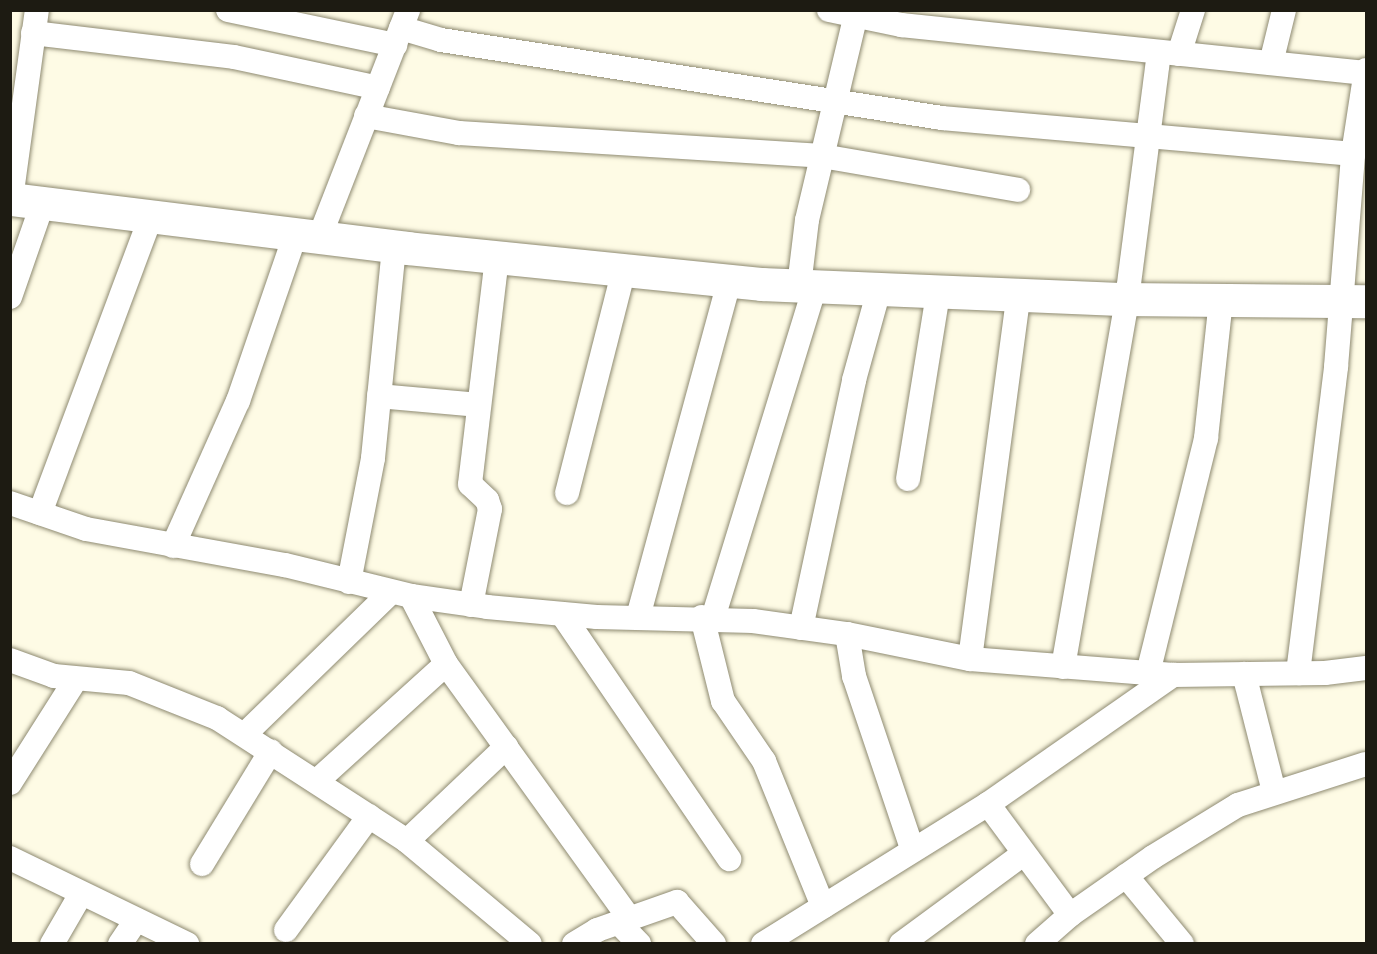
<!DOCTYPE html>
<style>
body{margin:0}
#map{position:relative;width:1377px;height:954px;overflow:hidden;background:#fefbe5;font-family:"Varela Round",sans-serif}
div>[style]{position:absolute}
.roads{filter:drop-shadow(0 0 2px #8e8a71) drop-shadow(0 0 2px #8e8a71)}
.street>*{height:24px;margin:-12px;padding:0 12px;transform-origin:12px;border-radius:12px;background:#fff}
.secondary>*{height:33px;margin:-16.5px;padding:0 16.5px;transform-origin:16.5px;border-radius:16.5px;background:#fff}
span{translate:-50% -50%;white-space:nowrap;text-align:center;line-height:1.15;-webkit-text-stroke:4.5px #fefbe5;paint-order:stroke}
.frame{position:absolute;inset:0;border:12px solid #1d1b12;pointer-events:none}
</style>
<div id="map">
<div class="roads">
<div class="street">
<i style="left:228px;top:10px;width:171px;rotate:11.8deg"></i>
<i style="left:829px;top:10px;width:74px;rotate:11.8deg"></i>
<i style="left:901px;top:25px;width:467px;rotate:5.9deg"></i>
<i style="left:401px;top:28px;width:42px;rotate:16.7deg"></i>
<i style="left:441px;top:40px;width:507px;rotate:8.85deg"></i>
<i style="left:942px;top:118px;width:413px;rotate:5deg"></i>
<i style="left:33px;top:33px;width:202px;rotate:6.8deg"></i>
<i style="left:234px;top:57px;width:147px;rotate:12.1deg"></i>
<i style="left:1179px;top:54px;width:46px;rotate:-72.3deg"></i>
<i style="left:1271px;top:63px;width:55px;rotate:-76.2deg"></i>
<i style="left:366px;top:116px;width:95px;rotate:10.4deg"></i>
<i style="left:459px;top:133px;width:364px;rotate:3.6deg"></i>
<i style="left:822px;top:156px;width:199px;rotate:9.8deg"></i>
<i style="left:11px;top:199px;width:191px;rotate:-82.2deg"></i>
<i style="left:320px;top:236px;width:243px;rotate:-68.7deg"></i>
<i style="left:799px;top:286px;width:66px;rotate:-83.1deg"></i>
<i style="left:807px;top:220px;width:216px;rotate:-76.6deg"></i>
<i style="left:10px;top:297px;width:97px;rotate:-70.8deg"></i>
<i style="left:379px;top:396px;width:100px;rotate:5.1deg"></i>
<i style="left:908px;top:479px;width:188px;rotate:-80.8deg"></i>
<i style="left:567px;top:493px;width:230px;rotate:-75.7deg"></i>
<i style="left:10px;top:503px;width:80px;rotate:18.9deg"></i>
<i style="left:86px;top:529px;width:202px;rotate:10.3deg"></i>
<i style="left:285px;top:565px;width:130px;rotate:13.8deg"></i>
<i style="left:411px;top:596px;width:77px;rotate:8.2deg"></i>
<i style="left:487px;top:607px;width:110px;rotate:5.2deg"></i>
<i style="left:597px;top:617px;width:156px;rotate:1.5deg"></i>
<i style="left:753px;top:621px;width:95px;rotate:7.9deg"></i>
<i style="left:847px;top:634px;width:126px;rotate:11.5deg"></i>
<i style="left:970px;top:659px;width:204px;rotate:4.5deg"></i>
<i style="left:1173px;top:675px;width:152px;rotate:-0.8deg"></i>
<i style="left:1325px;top:673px;width:41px;rotate:-7deg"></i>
<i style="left:40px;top:513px;width:317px;rotate:-69.5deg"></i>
<i style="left:173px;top:546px;width:159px;rotate:-65.9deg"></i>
<i style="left:238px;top:401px;width:178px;rotate:-71deg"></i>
<i style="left:349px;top:582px;width:126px;rotate:-79deg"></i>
<i style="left:373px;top:458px;width:213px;rotate:-84.3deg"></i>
<i style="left:411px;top:596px;width:76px;rotate:62.8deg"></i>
<i style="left:446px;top:664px;width:314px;rotate:54.2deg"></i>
<i style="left:471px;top:605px;width:98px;rotate:-78.8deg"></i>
<i style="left:490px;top:509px;width:9px;rotate:-108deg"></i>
<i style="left:487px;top:500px;width:23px;rotate:-137deg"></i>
<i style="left:470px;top:484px;width:229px;rotate:-83.2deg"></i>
<i style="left:562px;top:614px;width:297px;rotate:55.7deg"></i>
<i style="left:638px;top:617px;width:348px;rotate:-74.8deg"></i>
<i style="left:702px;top:617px;width:87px;rotate:76deg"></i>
<i style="left:723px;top:701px;width:73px;rotate:55.7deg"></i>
<i style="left:764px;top:761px;width:157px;rotate:67.9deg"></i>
<i style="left:713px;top:618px;width:346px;rotate:-72.9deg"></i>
<i style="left:801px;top:628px;width:254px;rotate:-77.9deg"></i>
<i style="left:854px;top:380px;width:93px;rotate:-74.5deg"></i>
<i style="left:847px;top:634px;width:43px;rotate:80.5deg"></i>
<i style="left:854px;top:676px;width:182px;rotate:71.4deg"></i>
<i style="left:970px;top:659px;width:369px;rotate:-82.4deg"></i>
<i style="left:10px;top:660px;width:47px;rotate:20deg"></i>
<i style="left:54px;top:676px;width:75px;rotate:5.3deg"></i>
<i style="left:129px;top:683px;width:95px;rotate:21.7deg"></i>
<i style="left:217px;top:718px;width:226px;rotate:32.9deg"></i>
<i style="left:407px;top:841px;width:160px;rotate:39.9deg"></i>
<i style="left:1063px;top:667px;width:374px;rotate:-80.1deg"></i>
<i style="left:1127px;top:299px;width:247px;rotate:-82.6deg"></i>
<i style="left:1148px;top:673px;width:242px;rotate:-76.1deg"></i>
<i style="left:1206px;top:438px;width:139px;rotate:-83.8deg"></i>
<i style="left:1298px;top:673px;width:308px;rotate:-82.9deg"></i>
<i style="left:1336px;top:367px;width:214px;rotate:-85.4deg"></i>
<i style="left:1353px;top:154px;width:85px;rotate:-81.2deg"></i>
<i style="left:1244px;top:674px;width:122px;rotate:75.7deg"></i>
<i style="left:245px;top:734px;width:204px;rotate:-44.2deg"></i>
<i style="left:317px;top:781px;width:174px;rotate:-42.2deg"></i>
<i style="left:10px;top:783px;width:123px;rotate:-57.6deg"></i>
<i style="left:988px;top:804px;width:138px;rotate:53.5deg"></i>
<i style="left:407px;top:841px;width:137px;rotate:-43.5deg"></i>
<i style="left:10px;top:858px;width:197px;rotate:25.9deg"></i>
<i style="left:202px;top:864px;width:132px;rotate:-58.6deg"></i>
<i style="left:1126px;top:876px;width:88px;rotate:50.5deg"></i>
<i style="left:619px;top:923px;width:29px;rotate:46deg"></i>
<i style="left:286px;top:930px;width:141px;rotate:-53.9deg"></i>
<i style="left:52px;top:944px;width:58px;rotate:-59.9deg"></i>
<i style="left:120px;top:944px;width:29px;rotate:-56deg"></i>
<i style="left:574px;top:944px;width:27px;rotate:-31deg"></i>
<i style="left:597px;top:930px;width:85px;rotate:-19.3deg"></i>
<i style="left:677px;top:902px;width:56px;rotate:48.6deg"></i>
<i style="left:763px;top:944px;width:265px;rotate:-31.9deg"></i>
<i style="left:988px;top:804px;width:226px;rotate:-34.9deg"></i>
<i style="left:901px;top:944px;width:152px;rotate:-36.4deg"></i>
<i style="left:1037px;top:944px;width:44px;rotate:-41.3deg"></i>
<i style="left:1070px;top:915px;width:101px;rotate:-34.9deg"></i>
<i style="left:1153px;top:857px;width:100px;rotate:-31.5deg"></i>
<i style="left:1238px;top:805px;width:134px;rotate:-17.8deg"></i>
</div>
<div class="secondary">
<i style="left:10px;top:199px;width:400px;rotate:7deg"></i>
<i style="left:407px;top:248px;width:356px;rotate:5.8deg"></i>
<i style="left:761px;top:284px;width:359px;rotate:2.4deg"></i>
<i style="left:1120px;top:299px;width:246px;rotate:0.5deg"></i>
</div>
</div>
<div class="frame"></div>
</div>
